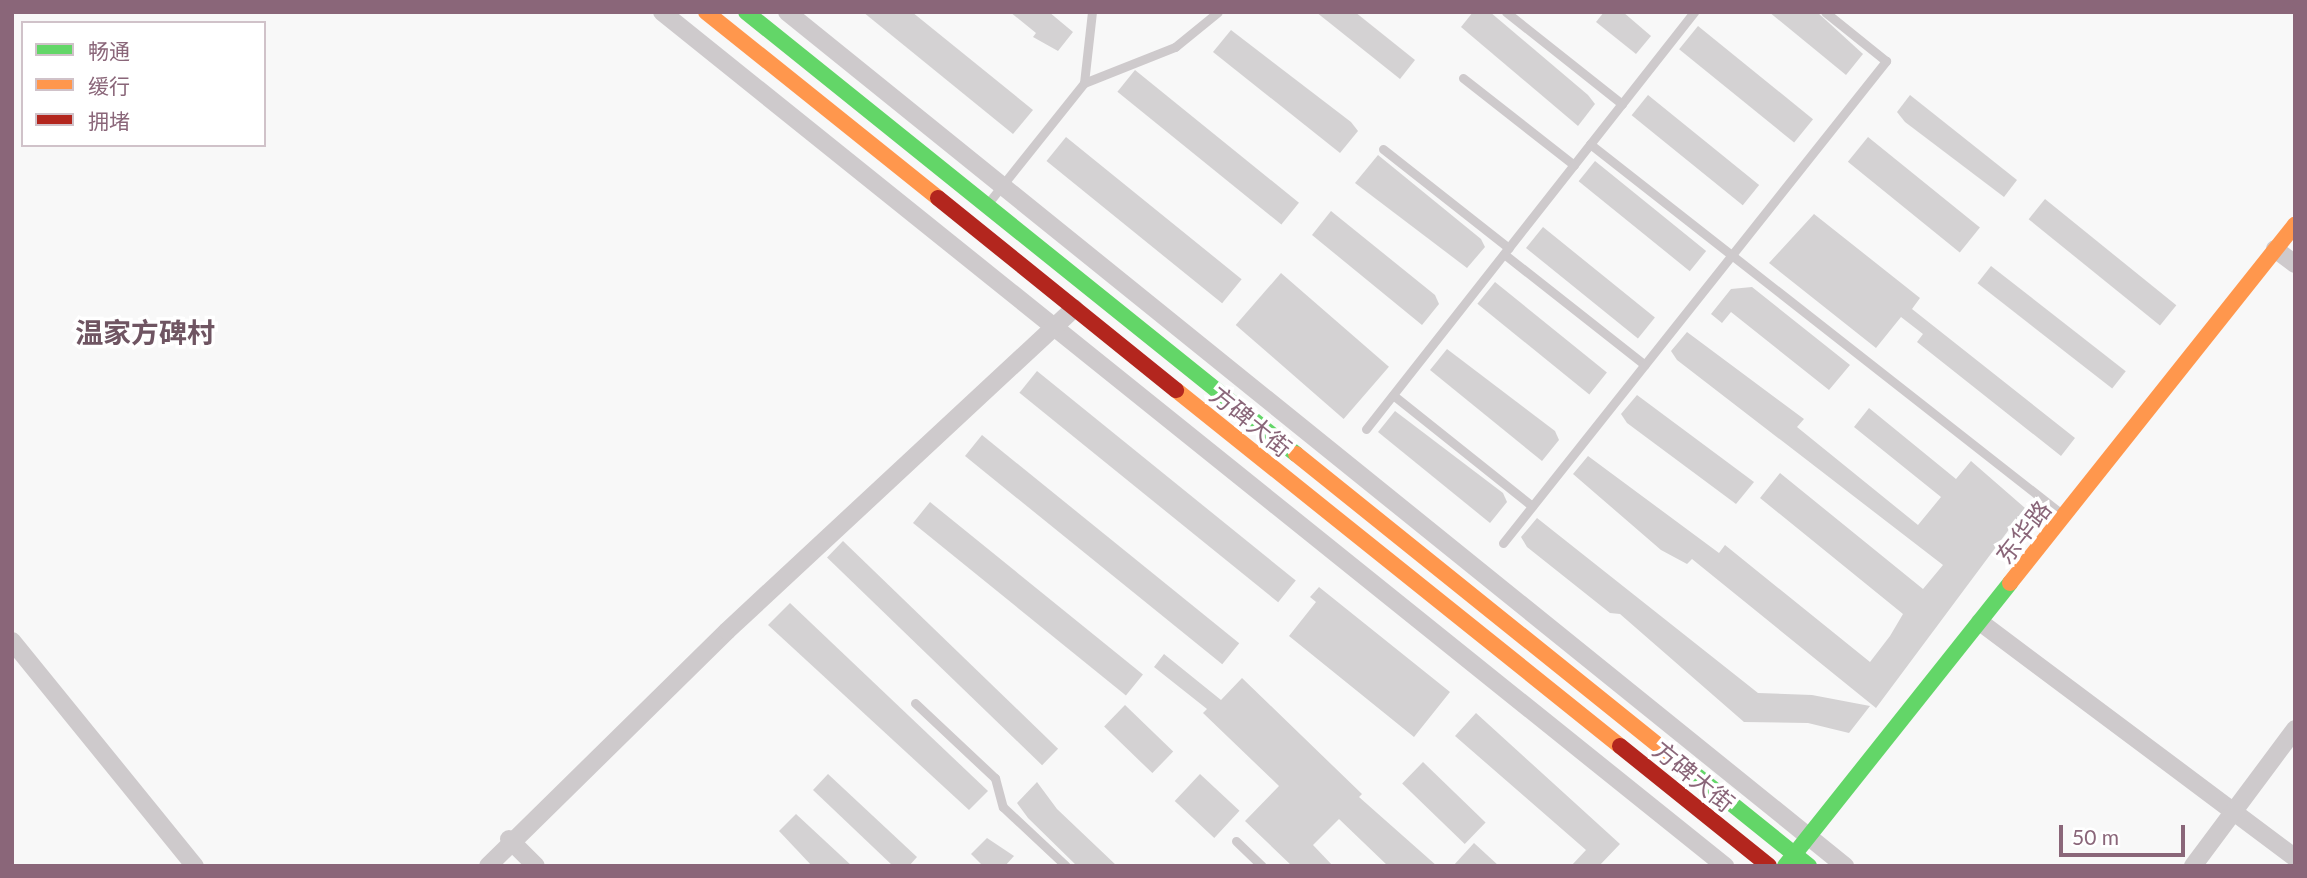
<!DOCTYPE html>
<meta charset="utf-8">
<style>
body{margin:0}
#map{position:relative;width:2307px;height:878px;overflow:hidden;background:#f8f8f8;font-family:Lato,"Noto Sans SC",sans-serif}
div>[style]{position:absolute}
.building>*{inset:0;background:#d4d2d3;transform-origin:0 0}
.lane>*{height:9px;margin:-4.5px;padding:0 4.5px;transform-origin:4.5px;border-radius:4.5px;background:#cecacc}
.street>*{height:18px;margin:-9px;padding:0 9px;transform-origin:9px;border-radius:9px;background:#cecacc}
.fast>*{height:16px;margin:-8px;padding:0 8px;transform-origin:8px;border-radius:8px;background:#63d668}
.slow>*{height:16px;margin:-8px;padding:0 8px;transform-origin:8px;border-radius:8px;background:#ff974d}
.jam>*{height:16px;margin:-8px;padding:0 8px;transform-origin:8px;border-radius:8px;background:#b3261e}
span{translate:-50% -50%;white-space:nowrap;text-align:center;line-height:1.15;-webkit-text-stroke:7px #fff;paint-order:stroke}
.street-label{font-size:24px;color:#8a6679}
.quarter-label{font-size:28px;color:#6f5562;font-weight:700}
.frame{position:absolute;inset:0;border:14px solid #8a6679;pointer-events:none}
.legend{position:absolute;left:21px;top:21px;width:245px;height:126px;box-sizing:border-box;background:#fff;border:2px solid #d0c2c9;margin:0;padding:9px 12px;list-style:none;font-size:21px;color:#8a6679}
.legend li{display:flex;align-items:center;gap:14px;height:35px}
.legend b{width:35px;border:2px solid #d0c2c9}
.scale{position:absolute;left:2059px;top:825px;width:126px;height:32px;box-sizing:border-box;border:4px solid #8a6679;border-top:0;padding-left:9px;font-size:21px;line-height:24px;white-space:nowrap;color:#8a6679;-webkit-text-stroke:5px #fff;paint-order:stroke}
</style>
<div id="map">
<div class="building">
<i style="clip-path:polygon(863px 12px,912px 12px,1033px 110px,1013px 134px)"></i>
<i style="clip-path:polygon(1010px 12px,1049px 12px,1073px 32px,1058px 51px,1033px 37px,1036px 33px)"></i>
<i style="clip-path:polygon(1316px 12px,1355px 12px,1415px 60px,1400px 79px)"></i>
<i style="clip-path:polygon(1473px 12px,1490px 12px,1588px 95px,1595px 104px,1578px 126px,1461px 27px)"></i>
<i style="clip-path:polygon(1604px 12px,1623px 12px,1651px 36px,1636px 54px,1596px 22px)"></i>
<i style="clip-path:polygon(1769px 12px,1817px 12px,1863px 54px,1846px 75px)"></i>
<i style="left:1698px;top:26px;width:148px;height:30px;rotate:39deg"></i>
<i style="clip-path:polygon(1231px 30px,1351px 122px,1358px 131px,1340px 153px,1213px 52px)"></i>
<i style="left:1135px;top:70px;width:211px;height:28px;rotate:39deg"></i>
<i style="left:1648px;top:95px;width:143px;height:26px;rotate:39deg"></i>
<i style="clip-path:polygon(1910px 95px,2017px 180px,2004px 197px,1905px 122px,1897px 112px)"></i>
<i style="left:1066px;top:137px;width:226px;height:31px;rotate:39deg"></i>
<i style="left:1868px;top:137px;width:144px;height:32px;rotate:39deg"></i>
<i style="clip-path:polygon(1378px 155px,1481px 239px,1485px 247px,1467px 268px,1355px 183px)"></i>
<i style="left:1595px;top:161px;width:143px;height:26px;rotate:39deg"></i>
<i style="left:2045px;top:199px;width:169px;height:26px;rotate:39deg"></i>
<i style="clip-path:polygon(1331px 211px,1435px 295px,1439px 304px,1422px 325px,1312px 235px)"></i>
<i style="clip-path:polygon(1814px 214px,1920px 298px,1912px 309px,2075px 438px,2061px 456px,1917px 342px,1923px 334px,1901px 317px,1876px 348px,1769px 263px)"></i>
<i style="left:1543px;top:227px;width:144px;height:27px;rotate:39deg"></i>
<i style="left:1991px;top:266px;width:171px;height:22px;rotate:38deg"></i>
<i style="left:1281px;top:273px;width:143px;height:69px;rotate:41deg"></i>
<i style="left:1495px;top:282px;width:144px;height:28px;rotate:39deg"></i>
<i style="clip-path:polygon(1752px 287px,1850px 365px,1829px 390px,1731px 312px,1722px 323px,1711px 314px,1731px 289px)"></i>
<i style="clip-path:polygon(1687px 332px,1804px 419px,1797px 427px,1918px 525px,1941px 497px,1854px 427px,1869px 408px,1956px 479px,1971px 461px,2025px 508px,1876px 708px,1692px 559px,1687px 564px,1661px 550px,1573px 474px,1588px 456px,1719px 553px,1725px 545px,1870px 662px,1890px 636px,1903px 614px,1760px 498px,1780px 473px,1923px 589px,1943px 565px,1677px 360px,1671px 351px)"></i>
<i style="clip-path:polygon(1447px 349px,1555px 431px,1559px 440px,1542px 461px,1430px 370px)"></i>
<i style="left:1037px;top:371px;width:333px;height:28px;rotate:39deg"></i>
<i style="clip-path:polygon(1637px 395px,1754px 482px,1736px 504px,1627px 423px,1621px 414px)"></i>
<i style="clip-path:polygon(1395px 411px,1503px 493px,1507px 502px,1490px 523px,1378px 432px)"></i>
<i style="left:982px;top:435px;width:331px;height:27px;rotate:39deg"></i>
<i style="left:930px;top:502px;width:274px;height:27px;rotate:39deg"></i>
<i style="clip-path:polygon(1537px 518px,1758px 693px,1812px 695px,1870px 706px,1849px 733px,1808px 723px,1744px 722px,1620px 614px,1610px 613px,1527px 547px,1521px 537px)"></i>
<i style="left:843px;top:541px;width:299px;height:23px;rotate:44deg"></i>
<i style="clip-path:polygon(1319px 587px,1450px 692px,1414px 737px,1289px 636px,1316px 602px,1310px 597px)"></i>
<i style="clip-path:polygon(790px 603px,988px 791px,969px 810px,768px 625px)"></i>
<i style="clip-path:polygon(1164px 654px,1221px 700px,1242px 678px,1362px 794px,1359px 797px,1437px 866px,1388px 866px,1339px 819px,1313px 845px,1333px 866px,1292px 866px,1245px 821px,1279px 786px,1203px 713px,1207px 709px,1154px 667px)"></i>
<i style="left:1125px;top:705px;width:67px;height:30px;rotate:44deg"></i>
<i style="clip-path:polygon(1476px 713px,1620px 844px,1599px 866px,1571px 866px,1586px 850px,1455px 736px)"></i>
<i style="left:1423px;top:762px;width:87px;height:30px;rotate:44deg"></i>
<i style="clip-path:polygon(828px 774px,917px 857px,909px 866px,893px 866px,813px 790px)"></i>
<i style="left:1200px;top:774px;width:54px;height:37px;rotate:43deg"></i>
<i style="clip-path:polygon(1037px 782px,1057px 809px,1117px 866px,1077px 866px,1028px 818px,1017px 803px)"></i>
<i style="clip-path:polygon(796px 814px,852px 866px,812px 866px,779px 831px)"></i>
<i style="clip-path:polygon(987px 838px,1014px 856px,1005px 866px,983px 866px,971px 854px)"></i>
<i style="clip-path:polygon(1474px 843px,1499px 866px,1453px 866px)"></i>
</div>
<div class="lane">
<i style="left:1506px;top:12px;width:148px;rotate:38.4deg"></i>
<i style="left:1463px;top:78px;width:141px;rotate:38.1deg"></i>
<i style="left:1084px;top:83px;width:71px;rotate:-83.6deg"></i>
<i style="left:1590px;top:144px;width:601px;rotate:38.11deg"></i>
<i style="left:1383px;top:149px;width:160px;rotate:38.2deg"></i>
<i style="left:989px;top:202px;width:152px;rotate:-51.4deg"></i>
<i style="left:1084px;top:83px;width:98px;rotate:-21.6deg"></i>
<i style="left:1175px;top:47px;width:55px;rotate:-39.1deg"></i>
<i style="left:1504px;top:254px;width:179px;rotate:38.2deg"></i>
<i style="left:1393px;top:395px;width:178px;rotate:38.6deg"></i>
<i style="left:1366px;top:429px;width:531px;rotate:-51.81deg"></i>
<i style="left:1503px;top:543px;width:616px;rotate:-51.53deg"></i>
<i style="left:1886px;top:61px;width:78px;rotate:-141.2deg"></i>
<i style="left:915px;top:703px;width:110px;rotate:43.2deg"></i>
<i style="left:995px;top:778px;width:30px;rotate:75deg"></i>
<i style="left:1003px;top:807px;width:86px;rotate:43.1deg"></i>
<i style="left:1236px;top:841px;width:36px;rotate:44deg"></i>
</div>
<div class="street">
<i style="left:662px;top:12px;width:1364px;rotate:38.78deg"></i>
<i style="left:787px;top:12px;width:1360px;rotate:38.91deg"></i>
<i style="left:2275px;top:249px;width:25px;rotate:37deg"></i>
<i style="left:1980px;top:622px;width:394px;rotate:36.8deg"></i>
<i style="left:12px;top:641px;width:290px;rotate:50.9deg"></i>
<i style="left:509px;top:839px;width:38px;rotate:45deg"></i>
<i style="left:488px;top:866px;width:335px;rotate:-44.5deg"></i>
<i style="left:727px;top:631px;width:474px;rotate:-42.9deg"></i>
<i style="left:2193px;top:866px;width:171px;rotate:-53.3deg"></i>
</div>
<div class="fast">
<i style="left:746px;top:12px;width:706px;rotate:38.79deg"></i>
<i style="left:1676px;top:759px;width:171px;rotate:38.8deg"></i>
<i style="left:1785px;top:866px;width:362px;rotate:-51.5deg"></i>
</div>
<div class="slow">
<i style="left:706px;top:12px;width:297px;rotate:38.7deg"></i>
<i style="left:1176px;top:390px;width:569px;rotate:38.72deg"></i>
<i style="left:1296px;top:454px;width:487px;rotate:38.8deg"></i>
<i style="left:2010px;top:583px;width:458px;rotate:-51.5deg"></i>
</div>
<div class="jam">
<i style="left:938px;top:198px;width:306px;rotate:38.9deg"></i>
<i style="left:1620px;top:746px;width:191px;rotate:38.8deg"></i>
</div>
<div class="street-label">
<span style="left:1251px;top:421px;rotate:39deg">方碑大街</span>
<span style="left:2023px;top:532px;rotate:-52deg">东华路</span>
<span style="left:1694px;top:776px;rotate:39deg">方碑大街</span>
</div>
<div class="quarter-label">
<span style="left:145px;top:332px">温家方碑村</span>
</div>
<div class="frame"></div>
<ul class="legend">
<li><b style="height:9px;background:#63d668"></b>畅通</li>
<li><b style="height:9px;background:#ff974d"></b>缓行</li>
<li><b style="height:9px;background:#b3261e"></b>拥堵</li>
</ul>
<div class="scale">50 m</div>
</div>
